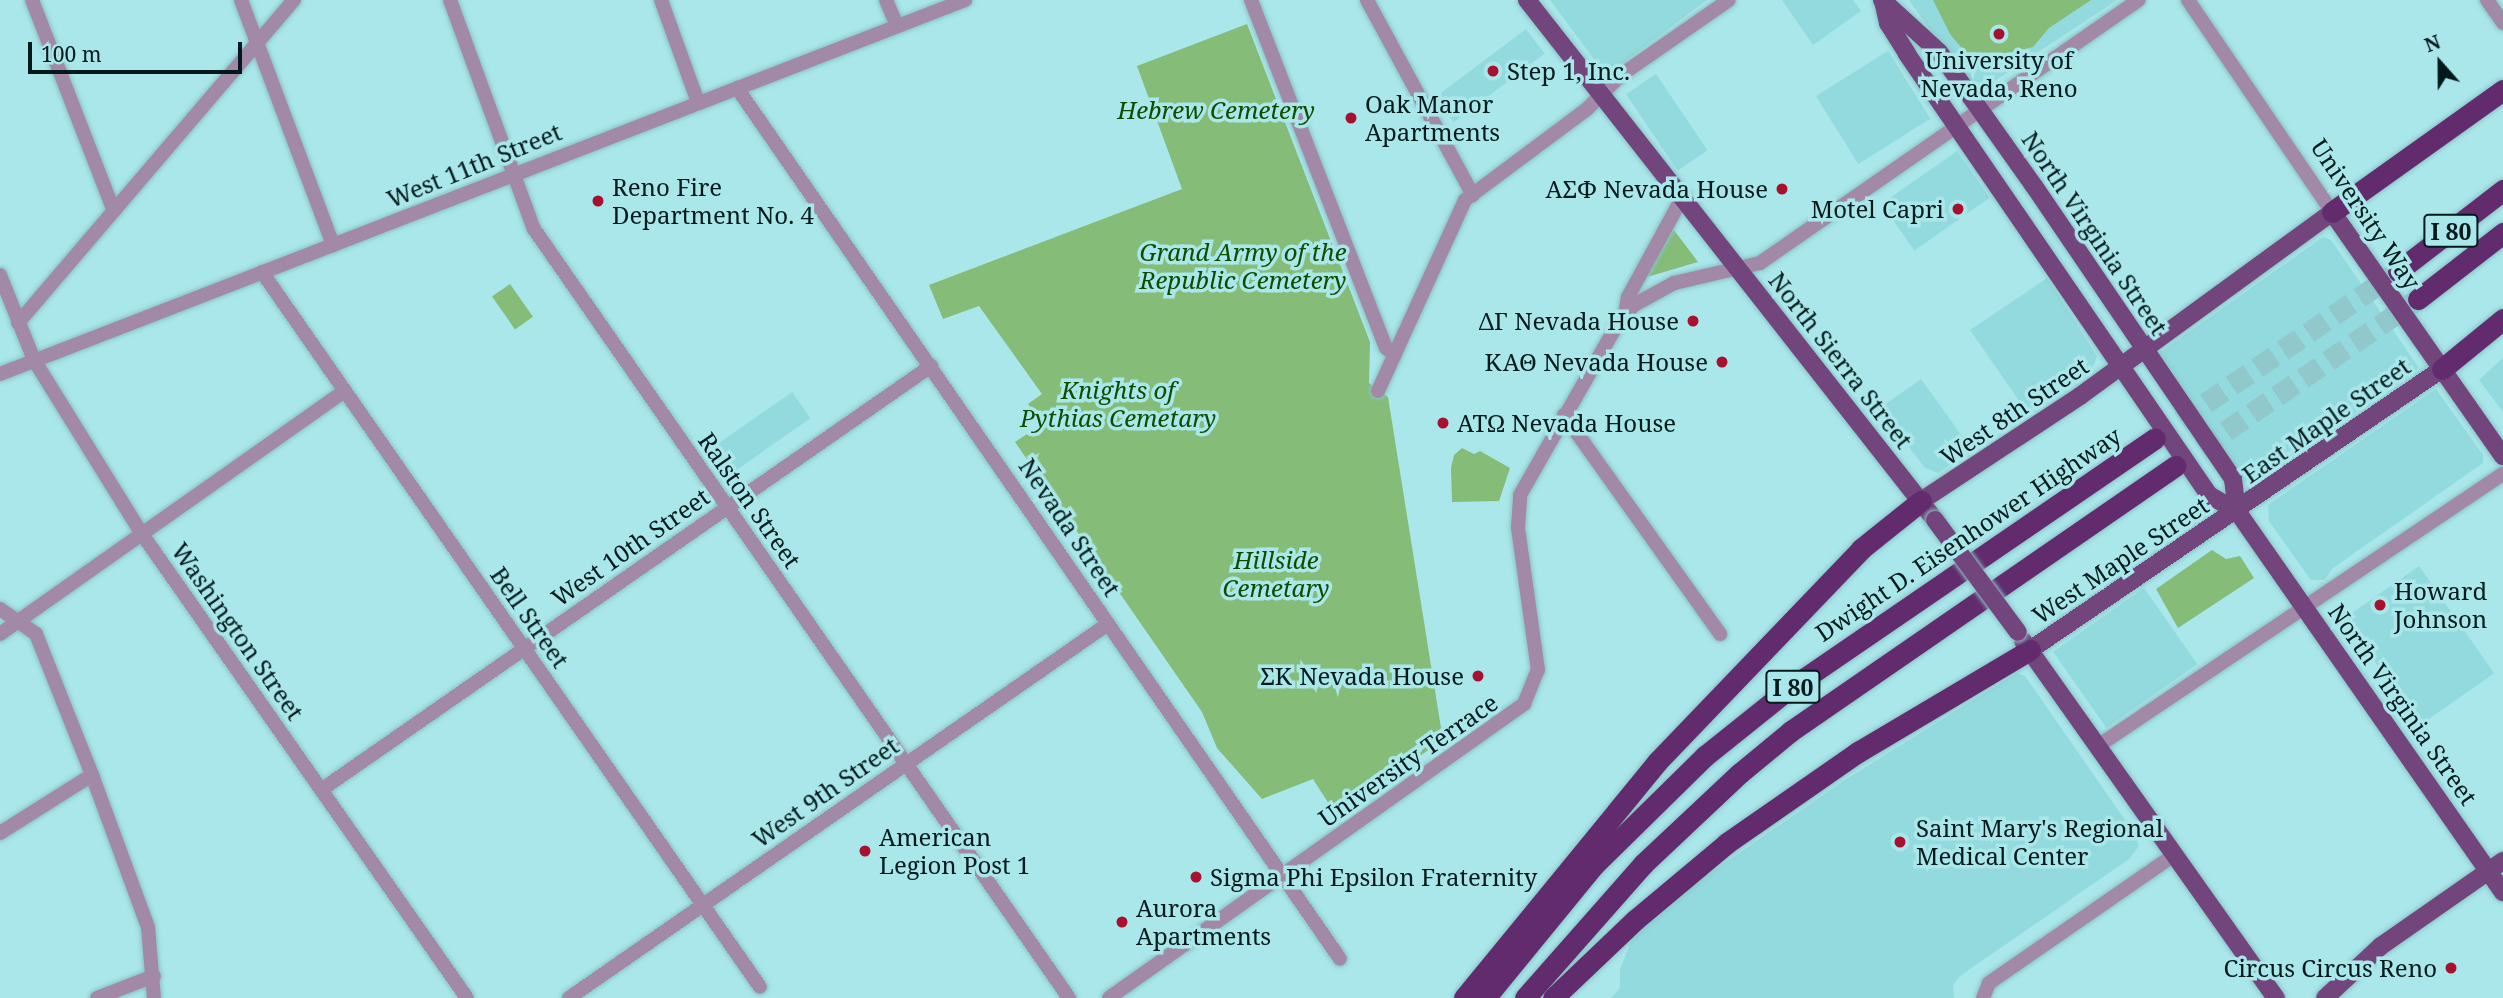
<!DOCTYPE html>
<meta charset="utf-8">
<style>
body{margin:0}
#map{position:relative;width:2503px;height:998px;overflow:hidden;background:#a9e7ea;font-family:"Noto Serif",serif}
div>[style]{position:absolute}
.built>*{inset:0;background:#92dadd;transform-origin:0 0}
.green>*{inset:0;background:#84bc78;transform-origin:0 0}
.highway-tunnel>*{height:21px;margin-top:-10.5px;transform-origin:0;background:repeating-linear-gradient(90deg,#90c8cb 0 21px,transparent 0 31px)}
.roads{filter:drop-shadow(0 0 2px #8bc2c5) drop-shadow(0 0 2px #8bc2c5)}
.minor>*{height:14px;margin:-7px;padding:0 7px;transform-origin:7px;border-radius:7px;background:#a389a8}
.major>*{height:18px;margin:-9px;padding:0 9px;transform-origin:9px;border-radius:9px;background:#73457d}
.highway>*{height:21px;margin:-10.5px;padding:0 10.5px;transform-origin:10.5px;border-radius:10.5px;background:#612b6d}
.bridges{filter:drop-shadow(0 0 2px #8bc2c5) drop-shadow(0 0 2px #8bc2c5)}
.major-bridge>*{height:18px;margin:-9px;padding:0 9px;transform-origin:9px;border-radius:9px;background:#73457d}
.dots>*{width:19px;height:19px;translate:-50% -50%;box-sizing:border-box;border:4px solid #a9e7ea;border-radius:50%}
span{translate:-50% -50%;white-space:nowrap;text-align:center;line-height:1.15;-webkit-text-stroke:7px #a9e7ea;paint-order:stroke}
.shield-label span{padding:2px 5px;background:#a9e7ea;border:2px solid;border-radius:5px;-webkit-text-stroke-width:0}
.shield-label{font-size:23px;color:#01191a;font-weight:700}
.poi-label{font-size:24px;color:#01191a}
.left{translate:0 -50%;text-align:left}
.right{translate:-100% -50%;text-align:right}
.park-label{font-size:24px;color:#104c00;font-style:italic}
.street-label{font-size:24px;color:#01191a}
.north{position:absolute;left:2405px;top:28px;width:70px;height:70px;-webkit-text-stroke:5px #a9e7ea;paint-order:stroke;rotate:339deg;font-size:19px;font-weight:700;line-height:28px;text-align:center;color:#01191a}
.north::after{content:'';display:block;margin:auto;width:24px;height:32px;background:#01191a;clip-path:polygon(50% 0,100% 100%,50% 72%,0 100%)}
.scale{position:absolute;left:28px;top:42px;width:214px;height:32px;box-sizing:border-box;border:4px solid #01191a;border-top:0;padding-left:9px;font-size:21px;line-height:24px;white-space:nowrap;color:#01191a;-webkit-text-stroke:5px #a9e7ea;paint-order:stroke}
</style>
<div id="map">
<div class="built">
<i style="clip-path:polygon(1550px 0,1707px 0,1612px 71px,1599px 66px)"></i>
<i style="clip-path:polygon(1782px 0,1853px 0,1861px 11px,1813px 45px)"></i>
<i style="clip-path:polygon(1909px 0,2117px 0,1981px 90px,1968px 85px)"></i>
<i style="left:1526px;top:29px;width:31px;height:114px;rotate:53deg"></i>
<i style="left:1888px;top:51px;width:80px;height:85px;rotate:58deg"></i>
<i style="left:1656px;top:74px;width:92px;height:36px;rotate:56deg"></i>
<i style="left:1957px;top:151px;width:57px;height:92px;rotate:55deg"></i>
<i style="clip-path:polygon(2323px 237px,2331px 240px,2419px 368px,2249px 487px,2158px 354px)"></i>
<i style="clip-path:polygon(2047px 278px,2097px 356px,2094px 365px,2027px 412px,1970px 330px)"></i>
<i style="clip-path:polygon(2503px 358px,2503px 412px,2479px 380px)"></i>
<i style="clip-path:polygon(1921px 379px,1972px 450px,1938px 473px,1925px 468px,1879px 409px)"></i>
<i style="clip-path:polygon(2436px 389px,2483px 455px,2483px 463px,2333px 568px,2324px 580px,2311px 580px,2269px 521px,2268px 505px)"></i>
<i style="left:792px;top:392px;width:32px;height:93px;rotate:55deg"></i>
<i style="left:2419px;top:566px;width:131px;height:91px;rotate:55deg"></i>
<i style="left:2144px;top:588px;width:93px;height:111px;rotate:55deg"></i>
<i style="clip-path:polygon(2017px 673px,2025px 676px,2134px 833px,2139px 846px,2129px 859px,1960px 976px,1953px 985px,1954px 998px,1611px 998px,1620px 988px,1620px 970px,1634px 933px,1670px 901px,1845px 780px)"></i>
</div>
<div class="green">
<i style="clip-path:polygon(1933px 0,2091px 0,2049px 28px,2033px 47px,2003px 54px,1965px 52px,1950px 34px)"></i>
<i style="clip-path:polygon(1247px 24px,1370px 342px,1369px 383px,1388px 397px,1441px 728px,1484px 711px,1336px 815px,1313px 779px,1262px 799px,1217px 748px,1202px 712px,1015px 442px,1042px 424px,1028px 404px,1042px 394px,979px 306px,943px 319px,929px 285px,1182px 189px,1137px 66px)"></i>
<i style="clip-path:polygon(1674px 230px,1698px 262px,1647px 277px,1672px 231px)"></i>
<i style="left:510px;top:284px;width:40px;height:22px;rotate:55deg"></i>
<i style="clip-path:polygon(1462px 448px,1474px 454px,1480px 451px,1510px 468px,1499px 501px,1452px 502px,1451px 468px,1454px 455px)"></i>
<i style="clip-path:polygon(2212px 550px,2226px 559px,2240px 556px,2254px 578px,2178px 628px,2156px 589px)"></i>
</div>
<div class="highway-tunnel">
<i style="left:2155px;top:438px;width:295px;rotate:-34.5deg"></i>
<i style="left:2175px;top:466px;width:295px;rotate:-34.5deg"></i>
</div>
<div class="roads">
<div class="minor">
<i style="left:32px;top:0;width:226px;rotate:68.8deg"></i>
<i style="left:241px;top:0;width:262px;rotate:69.4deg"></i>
<i style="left:450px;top:0;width:244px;rotate:69.9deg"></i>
<i style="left:534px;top:229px;width:937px;rotate:55.17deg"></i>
<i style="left:661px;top:0;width:109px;rotate:70.1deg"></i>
<i style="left:886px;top:0;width:28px;rotate:67deg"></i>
<i style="left:1251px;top:0;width:373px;rotate:68.8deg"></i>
<i style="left:1386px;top:348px;width:11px;rotate:38deg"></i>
<i style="left:1367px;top:0;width:222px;rotate:61.5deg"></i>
<i style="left:2188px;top:0;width:256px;rotate:55.8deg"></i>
<i style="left:2487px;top:0;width:28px;rotate:55deg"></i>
<i style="left:737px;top:88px;width:1059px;rotate:55.3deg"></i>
<i style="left:262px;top:272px;width:871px;rotate:55.14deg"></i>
<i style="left:0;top:275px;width:92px;rotate:68.2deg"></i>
<i style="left:34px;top:360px;width:205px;rotate:58.2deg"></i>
<i style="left:142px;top:534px;width:566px;rotate:54.99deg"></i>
<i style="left:1625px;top:314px;width:17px;rotate:-80deg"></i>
<i style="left:1628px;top:297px;width:113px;rotate:-61.4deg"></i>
<i style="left:18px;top:323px;width:425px;rotate:-49.5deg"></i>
<i style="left:0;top:374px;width:1035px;rotate:-21.18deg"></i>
<i style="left:1378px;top:391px;width:210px;rotate:-65.5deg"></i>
<i style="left:1465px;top:200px;width:152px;rotate:-36.7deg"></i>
<i style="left:1587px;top:109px;width:48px;rotate:-45deg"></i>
<i style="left:1621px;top:75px;width:131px;rotate:-34.8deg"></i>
<i style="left:1564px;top:415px;width:269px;rotate:54.5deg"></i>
<i style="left:0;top:609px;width:44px;rotate:34.8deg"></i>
<i style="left:36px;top:634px;width:152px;rotate:68.3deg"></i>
<i style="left:92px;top:775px;width:162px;rotate:69.8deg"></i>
<i style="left:148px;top:927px;width:71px;rotate:85.2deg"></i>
<i style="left:0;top:634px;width:422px;rotate:-35.2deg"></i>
<i style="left:2098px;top:746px;width:488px;rotate:-33.9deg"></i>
<i style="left:321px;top:790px;width:743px;rotate:-34.8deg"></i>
<i style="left:0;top:833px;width:109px;rotate:-32.2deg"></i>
<i style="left:97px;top:998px;width:61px;rotate:-21.1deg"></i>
<i style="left:569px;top:998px;width:656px;rotate:-34.76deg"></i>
<i style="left:1109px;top:998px;width:509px;rotate:-35.32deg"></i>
<i style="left:1524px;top:704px;width:37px;rotate:-68deg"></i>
<i style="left:1538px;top:670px;width:144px;rotate:-98deg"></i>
<i style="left:1518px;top:527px;width:32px;rotate:-86deg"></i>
<i style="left:1520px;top:495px;width:196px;rotate:-60.3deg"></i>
<i style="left:1617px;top:325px;width:26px;rotate:-50deg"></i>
<i style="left:1634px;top:305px;width:46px;rotate:-28.8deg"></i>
<i style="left:1674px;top:283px;width:88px;rotate:-13.1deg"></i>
<i style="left:1760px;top:263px;width:461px;rotate:-34.8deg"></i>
<i style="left:1983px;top:998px;width:16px;rotate:-68deg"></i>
<i style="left:1989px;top:983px;width:225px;rotate:-34.7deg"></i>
</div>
<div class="major">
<i style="left:1527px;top:0;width:661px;rotate:51.88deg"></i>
<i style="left:1882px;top:0;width:77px;rotate:42.4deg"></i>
<i style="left:1939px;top:52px;width:164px;rotate:54.7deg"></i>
<i style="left:2034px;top:186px;width:354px;rotate:55.8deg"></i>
<i style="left:2233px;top:479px;width:32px;rotate:83deg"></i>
<i style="left:1883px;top:1px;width:23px;rotate:77deg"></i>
<i style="left:1888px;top:23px;width:36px;rotate:58deg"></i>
<i style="left:1907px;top:54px;width:534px;rotate:55.6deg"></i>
<i style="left:2209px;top:495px;width:32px;rotate:30deg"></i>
<i style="left:2237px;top:511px;width:465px;rotate:55.1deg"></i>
<i style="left:1921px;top:501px;width:191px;rotate:-33.4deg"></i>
<i style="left:2080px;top:396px;width:312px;rotate:-36.1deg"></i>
<i style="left:2332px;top:212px;width:298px;rotate:55deg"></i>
<i style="left:2023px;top:641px;width:438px;rotate:54.7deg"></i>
<i style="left:2030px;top:650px;width:499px;rotate:-34.3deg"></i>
<i style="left:2325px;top:998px;width:76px;rotate:-42.9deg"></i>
<i style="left:2381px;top:946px;width:149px;rotate:-34.9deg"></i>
</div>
<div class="highway">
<i style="left:2332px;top:212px;width:210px;rotate:-35.5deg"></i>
<i style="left:2398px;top:271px;width:133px;rotate:-37.6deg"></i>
<i style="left:2418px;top:299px;width:108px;rotate:-37.8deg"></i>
<i style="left:2442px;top:369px;width:79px;rotate:-39.3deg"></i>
<i style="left:1464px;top:998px;width:306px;rotate:-50.7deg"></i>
<i style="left:1658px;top:761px;width:294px;rotate:-46.2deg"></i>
<i style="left:1861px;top:549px;width:77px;rotate:-38.7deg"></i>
<i style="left:1485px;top:998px;width:172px;rotate:-50.7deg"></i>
<i style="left:1594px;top:865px;width:156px;rotate:-44.5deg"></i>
<i style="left:1705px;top:756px;width:104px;rotate:-38.7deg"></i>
<i style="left:1786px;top:691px;width:447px;rotate:-34.4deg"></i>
<i style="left:1525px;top:998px;width:179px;rotate:-48.6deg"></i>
<i style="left:1643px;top:864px;width:133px;rotate:-43.2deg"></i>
<i style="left:1740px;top:773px;width:66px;rotate:-39.5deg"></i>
<i style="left:1791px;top:731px;width:467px;rotate:-34.6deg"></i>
<i style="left:1553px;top:998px;width:113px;rotate:-43.6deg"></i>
<i style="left:1635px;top:920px;width:120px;rotate:-39.9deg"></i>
<i style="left:1727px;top:843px;width:160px;rotate:-34.8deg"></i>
<i style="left:1858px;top:752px;width:200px;rotate:-30.7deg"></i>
</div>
</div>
<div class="bridges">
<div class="major-bridge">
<i style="left:1935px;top:520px;width:139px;rotate:53.5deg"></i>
</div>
</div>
<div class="dots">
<i style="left:1999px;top:34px;background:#a8112d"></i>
<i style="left:1493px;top:71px;background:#a8112d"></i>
<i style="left:1351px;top:118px;background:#a8112d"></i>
<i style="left:1782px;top:189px;background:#a8112d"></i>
<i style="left:598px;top:201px;background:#a8112d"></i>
<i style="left:1958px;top:209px;background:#a8112d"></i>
<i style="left:1693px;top:321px;background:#a8112d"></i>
<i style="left:1722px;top:362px;background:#a8112d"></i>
<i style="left:1443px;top:423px;background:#a8112d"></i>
<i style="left:2380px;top:605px;background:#a8112d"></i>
<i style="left:1478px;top:676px;background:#a8112d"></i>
<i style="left:1900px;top:842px;background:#a8112d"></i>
<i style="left:865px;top:851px;background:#a8112d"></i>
<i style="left:1196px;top:877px;background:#a8112d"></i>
<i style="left:1122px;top:922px;background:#a8112d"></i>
<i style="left:2451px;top:968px;background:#a8112d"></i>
</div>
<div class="shield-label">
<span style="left:2451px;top:231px">I 80</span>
<span style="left:1793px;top:687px">I 80</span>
</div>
<div class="poi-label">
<span style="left:1999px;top:74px">University of<br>Nevada, Reno</span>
<span class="left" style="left:1507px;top:71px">Step 1, Inc.</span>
<span class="left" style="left:1365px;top:118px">Oak Manor<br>Apartments</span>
<span class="left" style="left:612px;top:201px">Reno Fire<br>Department No. 4</span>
<span class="right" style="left:1768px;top:189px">ΑΣΦ Nevada House</span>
<span class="right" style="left:1944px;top:209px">Motel Capri</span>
<span class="right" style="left:1679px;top:321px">ΔΓ Nevada House</span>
<span class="right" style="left:1708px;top:362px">ΚΑΘ Nevada House</span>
<span class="left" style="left:1457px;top:423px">ΑΤΩ Nevada House</span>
<span class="left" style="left:2394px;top:605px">Howard<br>Johnson</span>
<span class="right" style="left:1464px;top:676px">ΣΚ Nevada House</span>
<span class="left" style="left:1916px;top:842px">Saint Mary's Regional<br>Medical Center</span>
<span class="left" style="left:879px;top:851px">American<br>Legion Post 1</span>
<span class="left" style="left:1210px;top:877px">Sigma Phi Epsilon Fraternity</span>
<span class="left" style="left:1136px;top:922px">Aurora<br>Apartments</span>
<span class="right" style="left:2437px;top:968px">Circus Circus Reno</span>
</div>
<div class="park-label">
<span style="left:1216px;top:110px">Hebrew Cemetery</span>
<span style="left:1243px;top:266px">Grand Army of the<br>Republic Cemetery</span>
<span style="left:1118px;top:404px">Knights of<br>Pythias Cemetary</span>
<span style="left:1276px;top:574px">Hillside<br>Cemetary</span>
</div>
<div class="street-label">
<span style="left:474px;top:165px;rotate:-22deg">West 11th Street</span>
<span style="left:2366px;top:214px;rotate:56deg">University Way</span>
<span style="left:2095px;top:233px;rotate:56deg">North Virginia Street</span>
<span style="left:1841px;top:360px;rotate:52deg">North Sierra Street</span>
<span style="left:2014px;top:411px;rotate:-34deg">West 8th Street</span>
<span style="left:2326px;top:420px;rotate:-35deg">East Maple Street</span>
<span style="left:750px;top:500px;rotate:55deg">Ralston Street</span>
<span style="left:1070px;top:527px;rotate:56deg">Nevada Street</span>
<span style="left:1968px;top:534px;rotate:-34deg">Dwight D. Eisenhower Highway</span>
<span style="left:630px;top:547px;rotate:-35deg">West 10th Street</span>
<span style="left:2120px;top:560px;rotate:-34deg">West Maple Street</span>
<span style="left:530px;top:617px;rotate:55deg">Bell Street</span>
<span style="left:238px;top:631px;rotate:55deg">Washington Street</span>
<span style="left:2403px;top:704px;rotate:55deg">North Virginia Street</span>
<span style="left:1408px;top:760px;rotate:-35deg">University Terrace</span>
<span style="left:825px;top:792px;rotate:-35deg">West 9th Street</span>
</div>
<div class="north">N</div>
<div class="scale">100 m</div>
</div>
